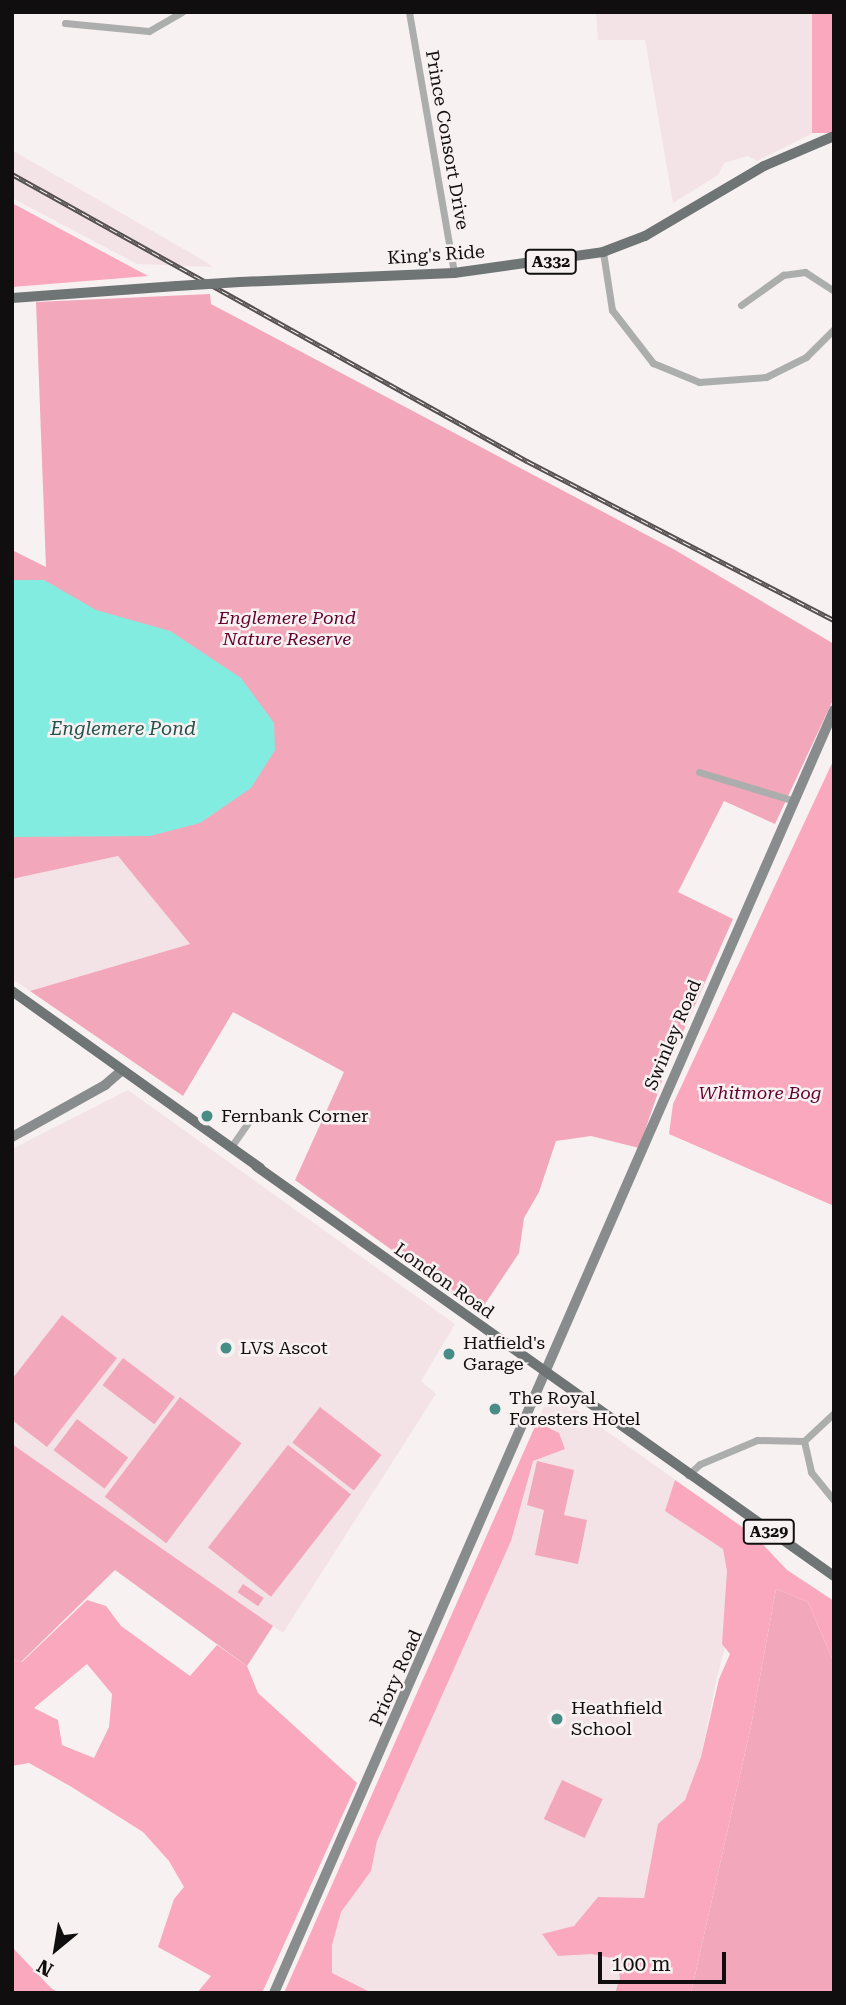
<!DOCTYPE html>
<style>
body{margin:0}
#map{position:relative;width:846px;height:2005px;overflow:hidden;background:#f8f1f2;font-family:"Roboto Serif",serif}
div>[style]{position:absolute}
.built>*{inset:0;background:#f3e3e6}
.green>*{inset:0;background:#f2a8ba;transform-origin:0 0}
.forest>*{inset:0;background:#faa8bd;transform-origin:0 0}
.water>*{inset:0;background:#83ece1}
.street>*{height:7px;margin:-3.5px;padding:0 3.5px;transform-origin:3.5px;border-radius:3.5px;background:#abaead}
.secondary>*{height:10px;margin:-5px;padding:0 5px;transform-origin:5px;border-radius:5px;background:#888c8c}
.primary>*{height:10px;margin:-5px;padding:0 5px;transform-origin:5px;border-radius:5px;background:#6f7574}
.rail>*{height:5px;margin-top:-2.5px;transform-origin:0;background:repeating-linear-gradient(90deg,#f8f1f2 0 8px,#545051 0 16px);box-sizing:border-box;border-block:2px solid #545051}
.primary-bridge>*{height:10px;margin:-5px;padding:0 5px;transform-origin:5px;border-radius:5px;background:#6f7574}
.dots>*{width:19px;height:19px;translate:-50% -50%;box-sizing:border-box;border:4px solid #f8f1f2;border-radius:50%}
span{translate:-50% -50%;white-space:nowrap;text-align:center;line-height:1.15;-webkit-text-stroke:5px #f8f1f2;paint-order:stroke}
.shield-label span{padding:2px 5px;background:#f8f1f2;border:2px solid;border-radius:5px;-webkit-text-stroke-width:0}
.shield-label{font-size:16px;color:#110e0f;font-weight:700}
.street-label{font-size:18px;color:#110e0f}
.park-label{font-size:18px;color:#62002c;font-style:italic}
.poi-label{font-size:18px;color:#110e0f}
.left{translate:0 -50%;text-align:left}
.water-label{font-size:19px;color:#23524d;font-style:italic}
.frame{position:absolute;inset:0;border:14px solid #110e0f;pointer-events:none}
.north{position:absolute;left:21px;top:1914px;width:70px;height:70px;-webkit-text-stroke:5px #f8f1f2;paint-order:stroke;rotate:210deg;font-size:19px;font-weight:700;line-height:28px;text-align:center;color:#110e0f}
.north::after{content:'';display:block;margin:auto;width:24px;height:32px;background:#110e0f;clip-path:polygon(50% 0,100% 100%,50% 72%,0 100%)}
.scale{position:absolute;left:598px;top:1952px;width:128px;height:32px;box-sizing:border-box;border:4px solid #110e0f;border-top:0;padding-left:9px;font-size:21px;line-height:24px;white-space:nowrap;color:#110e0f;-webkit-text-stroke:5px #f8f1f2;paint-order:stroke}
</style>
<div id="map">
<div class="built">
<i style="clip-path:polygon(596px 12px,812px 12px,813px 133px,757px 161px,748px 156px,724px 163px,718px 175px,673px 203px,645px 40px,598px 40px)"></i>
<i style="clip-path:polygon(12px 150px,201px 259px,213px 267px,137px 264px,12px 198px)"></i>
<i style="clip-path:polygon(118px 856px,190px 944px,30px 991px,12px 979px,12px 879px)"></i>
<i style="clip-path:polygon(128px 1090px,455px 1324px,421px 1381px,436px 1394px,283px 1633px,12px 1444px,12px 1149px)"></i>
<i style="clip-path:polygon(561px 1399px,755px 1536px,716px 1681px,655px 1993px,284px 1993px,545px 1404px)"></i>
</div>
<div class="green">
<i style="clip-path:polygon(210px 294px,211px 304px,675px 550px,834px 644px,834px 698px,775px 824px,724px 801px,678px 892px,733px 919px,664px 1075px,639px 1148px,591px 1136px,556px 1141px,539px 1192px,524px 1218px,519px 1253px,479px 1313px,295px 1180px,344px 1072px,233px 1012px,183px 1096px,30px 991px,190px 944px,118px 856px,12px 879px,12px 550px,46px 567px,36px 302px)"></i>
<i style="clip-path:polygon(62px 1315px,117px 1358px,47px 1447px,12px 1420px,12px 1379px)"></i>
<i style="left:123px;top:1358px;width:65px;height:34px;rotate:37deg"></i>
<i style="left:180px;top:1397px;width:77px;height:125px;rotate:37deg"></i>
<i style="left:320px;top:1407px;width:78px;height:45px;rotate:38deg"></i>
<i style="left:77px;top:1419px;width:64px;height:39px;rotate:37deg"></i>
<i style="clip-path:polygon(12px 1444px,273px 1626px,247px 1666px,115px 1570px,21px 1662px,12px 1658px)"></i>
<i style="left:288px;top:1445px;width:80px;height:130px;rotate:38deg"></i>
<i style="clip-path:polygon(537px 1461px,574px 1470px,564px 1515px,587px 1520px,578px 1564px,535px 1555px,544px 1510px,527px 1505px)"></i>
<i style="left:243px;top:1584px;width:25px;height:10px;rotate:34deg"></i>
<i style="clip-path:polygon(776px 1589px,808px 1602px,834px 1663px,834px 1993px,691px 1993px,751px 1726px)"></i>
<i style="left:562px;top:1780px;width:45px;height:43px;rotate:25deg"></i>
</div>
<div class="forest">
<i style="left:812px;top:12px;width:22px;height:121px"></i>
<i style="clip-path:polygon(12px 203px,148px 276px,12px 287px)"></i>
<i style="clip-path:polygon(834px 759px,834px 1206px,669px 1134px,673px 1104px)"></i>
<i style="clip-path:polygon(537px 1422px,559px 1433px,565px 1449px,533px 1461px,511px 1541px,377px 1841px,371px 1871px,341px 1912px,332px 1945px,332px 1973px,372px 1993px,284px 1993px)"></i>
<i style="clip-path:polygon(675px 1480px,755px 1536px,787px 1570px,834px 1601px,834px 1663px,808px 1602px,776px 1589px,751px 1726px,691px 1993px,615px 1993px,620px 1978px,616px 1959px,592px 1954px,558px 1956px,542px 1934px,574px 1926px,598px 1897px,644px 1898px,658px 1824px,685px 1800px,701px 1757px,719px 1679px,730px 1654px,722px 1644px,727px 1571px,723px 1549px,665px 1511px)"></i>
<i style="clip-path:polygon(evenodd,87px 1600px,106px 1606px,121px 1626px,190px 1676px,217px 1645px,247px 1666px,258px 1693px,357px 1783px,262px 1993px,197px 1993px,211px 1976px,158px 1947px,174px 1899px,184px 1887px,169px 1861px,143px 1832px,70px 1786px,29px 1763px,12px 1766px,12px 1658px,22px 1662px,87px 1600px,87px 1664px,112px 1694px,109px 1727px,94px 1758px,62px 1745px,58px 1720px,34px 1708px,87px 1664px)"></i>
<i style="clip-path:polygon(12px 1947px,51px 1988px,59px 1993px,12px 1993px)"></i>
</div>
<div class="water">
<i style="clip-path:polygon(12px 580px,44px 580px,96px 610px,170px 631px,241px 678px,274px 723px,275px 750px,251px 788px,200px 823px,150px 836px,12px 837px)"></i>
</div>
<div class="street">
<i style="left:409px;top:12px;width:265px;rotate:80.2deg"></i>
<i style="left:65px;top:23px;width:84px;rotate:5.4deg"></i>
<i style="left:149px;top:31px;width:38px;rotate:-30deg"></i>
<i style="left:603px;top:252px;width:59px;rotate:81.2deg"></i>
<i style="left:612px;top:310px;width:67px;rotate:52.3deg"></i>
<i style="left:653px;top:363px;width:50px;rotate:22.4deg"></i>
<i style="left:699px;top:382px;width:67px;rotate:-4.3deg"></i>
<i style="left:766px;top:377px;width:45px;rotate:-26.6deg"></i>
<i style="left:806px;top:357px;width:40px;rotate:-45deg"></i>
<i style="left:741px;top:305px;width:52px;rotate:-35.5deg"></i>
<i style="left:783px;top:275px;width:22px;rotate:-8deg"></i>
<i style="left:805px;top:272px;width:35px;rotate:33deg"></i>
<i style="left:699px;top:772px;width:97px;rotate:16.8deg"></i>
<i style="left:231px;top:1147px;width:38px;rotate:-55deg"></i>
<i style="left:804px;top:1441px;width:32px;rotate:77deg"></i>
<i style="left:811px;top:1472px;width:36px;rotate:51deg"></i>
<i style="left:688px;top:1475px;width:16px;rotate:-43deg"></i>
<i style="left:700px;top:1464px;width:62px;rotate:-22.8deg"></i>
<i style="left:757px;top:1440px;width:47px;rotate:1.2deg"></i>
<i style="left:804px;top:1441px;width:41px;rotate:-43deg"></i>
</div>
<div class="secondary">
<i style="left:12px;top:1137px;width:107px;rotate:-29.2deg"></i>
<i style="left:105px;top:1085px;width:23px;rotate:-41deg"></i>
<i style="left:274px;top:1993px;width:1400px;rotate:-66.42deg"></i>
</div>
<div class="primary">
<i style="left:240px;top:282px;width:214px;rotate:-2.4deg"></i>
<i style="left:454px;top:273px;width:150px;rotate:-8deg"></i>
<i style="left:603px;top:252px;width:45px;rotate:-20.9deg"></i>
<i style="left:645px;top:236px;width:138px;rotate:-30.5deg"></i>
<i style="left:764px;top:166px;width:76px;rotate:-23.2deg"></i>
<i style="left:12px;top:298px;width:165px;rotate:-4.2deg"></i>
<i style="left:12px;top:991px;width:305px;rotate:35.5deg"></i>
<i style="left:256px;top:1166px;width:709px;rotate:35.35deg"></i>
</div>
<div class="rail">
<i style="left:12px;top:174px;width:590px;rotate:29.13deg"></i>
<i style="left:527px;top:461px;width:346px;rotate:27.4deg"></i>
</div>
<div class="primary-bridge">
<i style="left:177px;top:286px;width:63px;rotate:-3.6deg"></i>
</div>
<div class="dots">
<i style="left:207px;top:1116px;background:#478d86"></i>
<i style="left:226px;top:1348px;background:#478d86"></i>
<i style="left:449px;top:1354px;background:#478d86"></i>
<i style="left:495px;top:1409px;background:#478d86"></i>
<i style="left:557px;top:1719px;background:#478d86"></i>
</div>
<div class="shield-label">
<span style="left:551px;top:262px">A332</span>
<span style="left:769px;top:1532px">A329</span>
</div>
<div class="street-label">
<span style="left:447px;top:140px;rotate:80deg">Prince Consort Drive</span>
<span style="left:436px;top:255px;rotate:-4deg">King's Ride</span>
<span style="left:673px;top:1035px;rotate:-67deg">Swinley Road</span>
<span style="left:444px;top:1281px;rotate:35deg">London Road</span>
<span style="left:396px;top:1678px;rotate:-66deg">Priory Road</span>
</div>
<div class="park-label">
<span style="left:287px;top:629px">Englemere Pond<br>Nature Reserve</span>
<span style="left:760px;top:1093px">Whitmore Bog</span>
</div>
<div class="poi-label">
<span class="left" style="left:221px;top:1116px">Fernbank Corner</span>
<span class="left" style="left:463px;top:1354px">Hatfield's<br>Garage</span>
<span class="left" style="left:240px;top:1348px">LVS Ascot</span>
<span class="left" style="left:509px;top:1409px">The Royal<br>Foresters Hotel</span>
<span class="left" style="left:571px;top:1719px">Heathfield<br>School</span>
</div>
<div class="water-label">
<span style="left:123px;top:729px">Englemere Pond</span>
</div>
<div class="frame"></div>
<div class="north">N</div>
<div class="scale">100 m</div>
</div>
